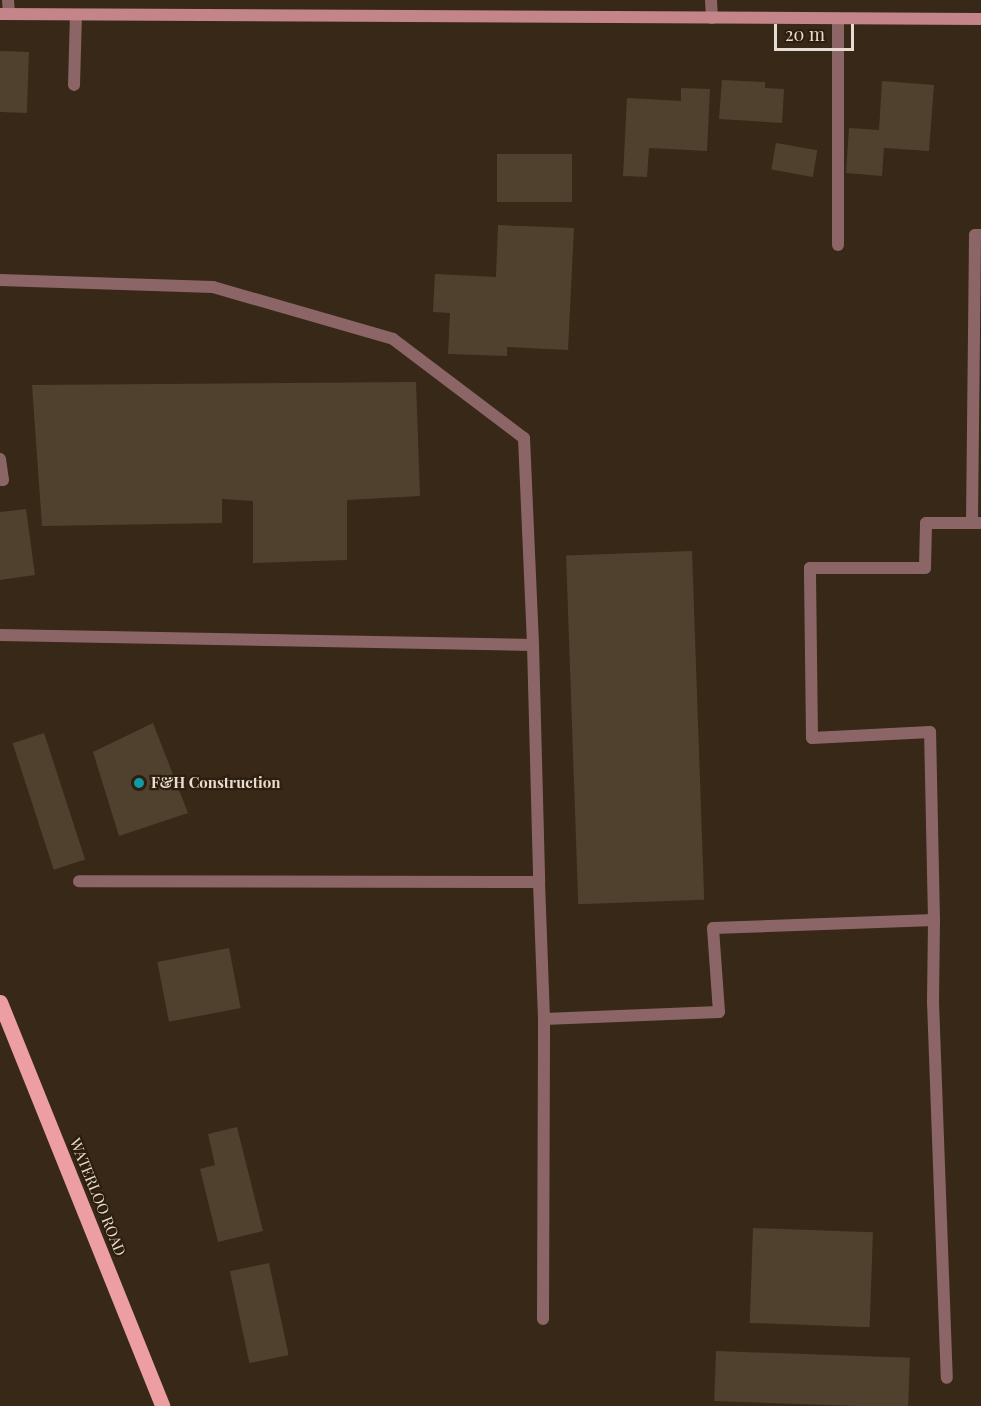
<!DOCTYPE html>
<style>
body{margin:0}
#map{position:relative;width:981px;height:1406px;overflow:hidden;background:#372817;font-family:"Playfair Display",serif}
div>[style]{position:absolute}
.building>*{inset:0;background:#50412f;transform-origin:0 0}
.lane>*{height:12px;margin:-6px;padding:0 6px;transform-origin:6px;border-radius:6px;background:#8c6567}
.street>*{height:12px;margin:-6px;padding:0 6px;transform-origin:6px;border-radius:6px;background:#8c6567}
.secondary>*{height:12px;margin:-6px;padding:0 6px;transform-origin:6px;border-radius:6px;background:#c38589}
.primary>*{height:15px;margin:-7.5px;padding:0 7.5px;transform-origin:7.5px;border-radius:7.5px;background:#ed9ea3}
.dots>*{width:16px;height:16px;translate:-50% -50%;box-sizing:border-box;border:3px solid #2d1e0d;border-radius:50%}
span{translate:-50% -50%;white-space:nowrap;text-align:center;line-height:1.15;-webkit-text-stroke:4.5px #2d1e0d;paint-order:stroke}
.poi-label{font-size:15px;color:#e6dcd1;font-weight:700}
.left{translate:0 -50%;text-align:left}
.street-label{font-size:15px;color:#e6dcd1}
.scale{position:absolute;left:774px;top:24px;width:80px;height:27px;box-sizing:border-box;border:3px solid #e6dcd1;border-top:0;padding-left:8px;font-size:18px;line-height:21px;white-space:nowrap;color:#e6dcd1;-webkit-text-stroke:4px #2d1e0d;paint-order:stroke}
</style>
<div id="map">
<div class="building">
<i style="left:0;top:51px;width:29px;height:61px;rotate:2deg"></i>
<i style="clip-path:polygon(722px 80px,765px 82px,765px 88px,784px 89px,782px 123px,719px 119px)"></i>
<i style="clip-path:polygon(882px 81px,934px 85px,929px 151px,884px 148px,882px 176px,846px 173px,849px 128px,879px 130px)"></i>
<i style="clip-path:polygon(681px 88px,710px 89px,707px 151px,649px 148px,647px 177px,623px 176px,627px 98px,681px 101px)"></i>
<i style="left:776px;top:143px;width:42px;height:27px;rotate:10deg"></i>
<i style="left:497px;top:154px;width:75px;height:48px"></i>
<i style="clip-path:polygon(498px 225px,574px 228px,568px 350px,507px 347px,507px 356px,448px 354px,450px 313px,433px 312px,435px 274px,496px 277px)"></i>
<i style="clip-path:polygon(416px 382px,420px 496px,347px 500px,347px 560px,253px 563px,253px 501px,222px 499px,222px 523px,42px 526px,32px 385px)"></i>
<i style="clip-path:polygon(26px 509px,35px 575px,0 580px,0 512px)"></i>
<i style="left:692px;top:551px;width:349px;height:126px;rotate:88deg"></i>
<i style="clip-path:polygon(153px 723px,188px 813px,119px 836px,93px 752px)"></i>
<i style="left:44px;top:733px;width:133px;height:33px;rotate:72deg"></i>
<i style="left:229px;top:948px;width:61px;height:73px;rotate:79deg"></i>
<i style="clip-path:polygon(237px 1127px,263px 1231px,218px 1242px,200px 1169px,215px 1165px,208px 1134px)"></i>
<i style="left:753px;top:1228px;width:120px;height:95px;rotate:2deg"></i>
<i style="left:269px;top:1263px;width:94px;height:40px;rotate:78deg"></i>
<i style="left:716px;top:1351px;width:194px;height:50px;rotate:2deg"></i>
</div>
<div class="lane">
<i style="left:8px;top:0;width:14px;rotate:86deg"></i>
<i style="left:74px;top:85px;width:70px;rotate:-88.4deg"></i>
<i style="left:838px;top:245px;width:226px;rotate:-90deg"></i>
<i style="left:0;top:280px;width:213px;rotate:1.9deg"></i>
<i style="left:213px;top:287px;width:187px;rotate:16.1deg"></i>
<i style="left:393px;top:339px;width:164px;rotate:37.1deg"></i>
<i style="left:524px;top:438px;width:207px;rotate:87.5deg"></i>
<i style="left:0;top:459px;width:21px;rotate:82deg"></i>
<i style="left:3px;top:480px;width:3px;rotate:180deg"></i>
<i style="left:972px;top:523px;width:288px;rotate:-89.4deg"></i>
<i style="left:975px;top:235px;width:6px"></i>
<i style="left:0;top:635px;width:533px;rotate:1.07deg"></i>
<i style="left:533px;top:645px;width:237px;rotate:88.5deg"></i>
<i style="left:539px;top:882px;width:460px;rotate:-179.9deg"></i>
<i style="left:539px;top:882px;width:137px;rotate:87.9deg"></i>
<i style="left:544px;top:1019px;width:175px;rotate:-2.3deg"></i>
<i style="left:719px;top:1012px;width:84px;rotate:-94.1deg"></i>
<i style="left:713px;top:928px;width:221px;rotate:-2.1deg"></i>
<i style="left:934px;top:920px;width:188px;rotate:-91.2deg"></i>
<i style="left:930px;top:732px;width:118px;rotate:177.1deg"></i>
<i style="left:812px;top:738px;width:170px;rotate:-90.7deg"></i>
<i style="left:810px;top:568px;width:115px"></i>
<i style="left:925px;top:568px;width:45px;rotate:-88.7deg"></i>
<i style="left:926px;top:523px;width:55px"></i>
<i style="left:934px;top:920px;width:82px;rotate:90.7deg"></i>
<i style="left:933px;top:1002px;width:376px;rotate:87.9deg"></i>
<i style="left:543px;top:1319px;width:300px;rotate:-89.8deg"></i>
</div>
<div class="street">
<i style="left:711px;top:0;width:18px;rotate:87deg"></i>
</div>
<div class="secondary">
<i style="left:0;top:14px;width:981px;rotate:0.29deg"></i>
</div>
<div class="primary">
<i style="left:0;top:1002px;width:435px;rotate:68.1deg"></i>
</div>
<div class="dots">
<i style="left:139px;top:783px;background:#0f9aa8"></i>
</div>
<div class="poi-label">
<span class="left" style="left:151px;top:783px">F&amp;H Construction</span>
</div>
<div class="street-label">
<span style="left:98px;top:1197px;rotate:68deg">WATERLOO ROAD</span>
</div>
<div class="scale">20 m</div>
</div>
